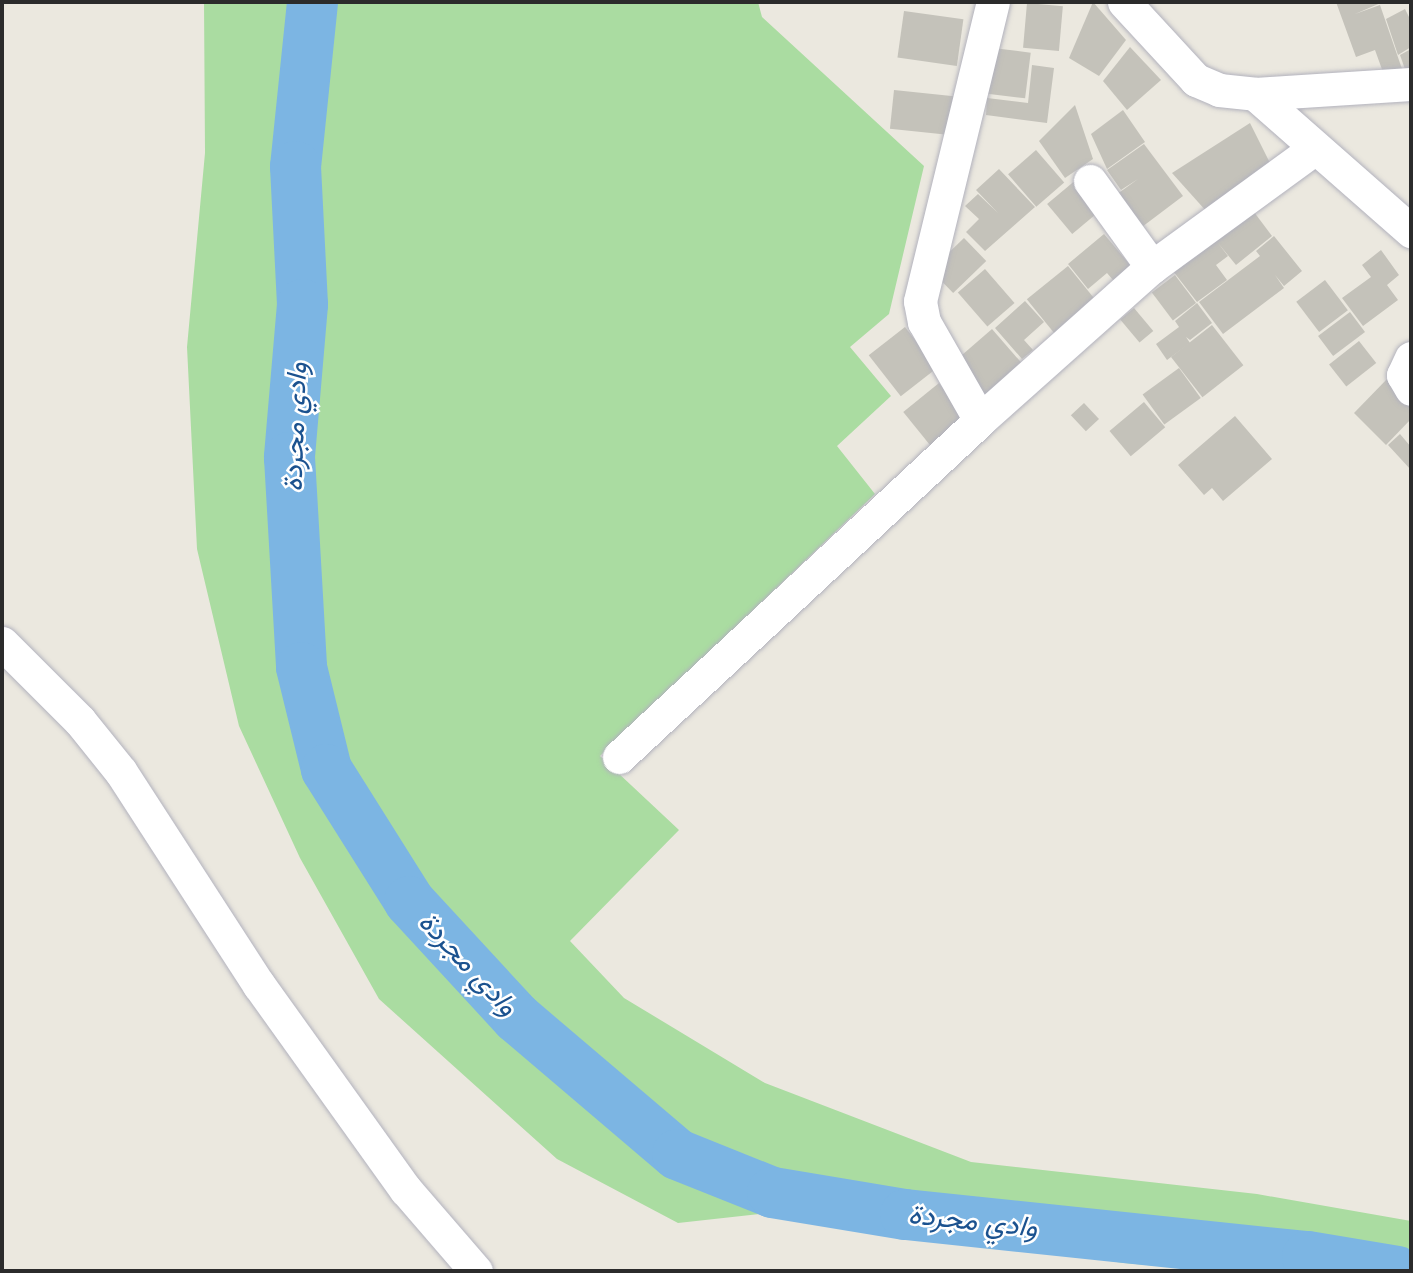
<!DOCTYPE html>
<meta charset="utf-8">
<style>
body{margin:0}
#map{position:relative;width:1413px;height:1273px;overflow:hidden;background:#ebe8df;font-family:Jost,Vazirmatn,sans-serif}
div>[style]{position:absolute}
.green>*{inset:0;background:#aadca1}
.river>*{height:51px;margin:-25.5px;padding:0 25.5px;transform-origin:25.5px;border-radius:25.5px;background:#7cb5e3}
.building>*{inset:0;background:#c4c2ba;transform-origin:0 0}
.roads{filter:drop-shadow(0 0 2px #b2b2bd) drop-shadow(0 0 2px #b2b2bd)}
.minor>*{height:33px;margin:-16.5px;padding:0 16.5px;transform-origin:16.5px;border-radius:16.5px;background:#fff}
span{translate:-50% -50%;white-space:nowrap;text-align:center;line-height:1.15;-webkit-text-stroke:5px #fff;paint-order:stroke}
.water-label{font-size:28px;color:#1b528f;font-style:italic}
.frame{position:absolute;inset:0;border:4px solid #2b2b2b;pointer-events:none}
</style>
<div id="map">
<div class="green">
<i style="clip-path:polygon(204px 2px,758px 2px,762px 17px,924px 166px,889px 314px,850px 347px,891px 396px,837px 446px,875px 494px,600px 756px,679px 830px,570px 941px,624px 998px,765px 1083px,971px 1162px,1257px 1194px,1411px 1221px,1411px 1271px,1214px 1271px,1124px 1263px,768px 1213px,678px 1223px,557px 1159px,379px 999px,300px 858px,239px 726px,197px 549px,187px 347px,205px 153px)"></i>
</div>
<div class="river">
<i style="left:312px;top:2px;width:165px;rotate:95.9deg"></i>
<i style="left:295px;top:166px;width:138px;rotate:87.1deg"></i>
<i style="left:302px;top:304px;width:154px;rotate:94.9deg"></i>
<i style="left:289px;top:457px;width:210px;rotate:86.7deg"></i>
<i style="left:301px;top:667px;width:105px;rotate:76.2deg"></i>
<i style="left:326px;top:769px;width:156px;rotate:57.8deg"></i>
<i style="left:409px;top:901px;width:158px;rotate:47.3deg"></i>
<i style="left:516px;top:1017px;width:211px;rotate:40.4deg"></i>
<i style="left:677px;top:1154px;width:102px;rotate:21.8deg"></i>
<i style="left:772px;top:1192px;width:135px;rotate:9.4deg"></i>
<i style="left:905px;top:1214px;width:404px;rotate:6deg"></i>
<i style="left:1307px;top:1256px;width:91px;rotate:9.5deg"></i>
</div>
<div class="building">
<i style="clip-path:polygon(1093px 2px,1126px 40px,1099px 76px,1069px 58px)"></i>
<i style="clip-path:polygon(1336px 2px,1383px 2px,1355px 14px,1380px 5px,1402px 69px,1384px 75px,1375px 50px,1356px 57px)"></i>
<i style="left:1027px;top:3px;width:36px;height:45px;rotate:5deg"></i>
<i style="clip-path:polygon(1405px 9px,1411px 21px,1411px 47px,1398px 55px,1386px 19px)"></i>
<i style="left:904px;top:11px;width:60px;height:47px;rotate:8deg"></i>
<i style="clip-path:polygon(1130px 47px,1161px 80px,1127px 110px,1103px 81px)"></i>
<i style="left:993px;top:48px;width:38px;height:46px;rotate:7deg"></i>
<i style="clip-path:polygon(1411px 49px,1411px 72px,1406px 72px,1400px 55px)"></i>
<i style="clip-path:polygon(1032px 65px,1054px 68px,1047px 123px,986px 115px,987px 98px,1028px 103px)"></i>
<i style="left:894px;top:90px;width:65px;height:39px;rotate:6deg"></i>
<i style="clip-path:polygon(1075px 105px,1093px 159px,1065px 178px,1039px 141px)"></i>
<i style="clip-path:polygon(1123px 110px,1145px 142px,1107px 169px,1091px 134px)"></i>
<i style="clip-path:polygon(1250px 123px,1270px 163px,1207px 212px,1172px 173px)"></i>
<i style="clip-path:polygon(1144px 144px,1183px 196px,1134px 233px,1109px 200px,1138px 179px,1121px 190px,1107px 170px)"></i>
<i style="left:1036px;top:150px;width:43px;height:37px;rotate:49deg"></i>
<i style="clip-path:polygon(999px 169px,1035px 207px,985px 251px,966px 232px,979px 219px,965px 206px,978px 194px,998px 213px,976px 190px)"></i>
<i style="left:1077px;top:179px;width:39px;height:39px;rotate:50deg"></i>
<i style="clip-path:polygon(1254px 212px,1272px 236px,1236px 265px,1218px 243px,1228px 256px,1216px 265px,1227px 280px,1197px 302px,1173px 271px)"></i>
<i style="clip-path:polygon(1104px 234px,1136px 272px,1119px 287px,1107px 273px,1088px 289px,1068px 264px)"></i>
<i style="clip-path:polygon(1274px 236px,1302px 271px,1284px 286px,1275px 275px,1284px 288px,1223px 334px,1199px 302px,1260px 256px,1256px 251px)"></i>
<i style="left:964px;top:238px;width:32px;height:46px;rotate:46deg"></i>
<i style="clip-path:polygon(1381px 250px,1399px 275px,1387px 285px,1398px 300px,1363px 326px,1342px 298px,1371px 277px,1362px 265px)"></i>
<i style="left:1068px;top:266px;width:44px;height:53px;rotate:51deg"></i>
<i style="left:985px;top:269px;width:45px;height:36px;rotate:49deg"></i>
<i style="left:1175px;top:275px;width:35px;height:29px;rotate:53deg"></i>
<i style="left:1325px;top:280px;width:38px;height:36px;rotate:53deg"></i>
<i style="clip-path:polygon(1025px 301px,1044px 322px,1024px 340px,1033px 350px,1022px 359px,995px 328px)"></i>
<i style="clip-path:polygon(1197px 303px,1212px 323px,1190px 340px,1186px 337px,1190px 343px,1167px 360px,1156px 344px,1179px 327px,1175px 321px)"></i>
<i style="left:1134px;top:308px;width:30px;height:18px;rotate:50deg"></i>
<i style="left:1350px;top:312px;width:25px;height:40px;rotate:53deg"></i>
<i style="left:1212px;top:325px;width:51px;height:52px;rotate:52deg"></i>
<i style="left:905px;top:327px;width:52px;height:46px;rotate:52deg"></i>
<i style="left:992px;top:329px;width:55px;height:60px;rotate:49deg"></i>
<i style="left:1359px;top:341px;width:28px;height:38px;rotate:52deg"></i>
<i style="left:1179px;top:368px;width:37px;height:45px;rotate:54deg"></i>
<i style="clip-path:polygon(1388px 378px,1411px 401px,1411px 419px,1386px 445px,1354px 413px)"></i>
<i style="left:939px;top:383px;width:45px;height:46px;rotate:51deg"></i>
<i style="left:1144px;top:402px;width:33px;height:45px;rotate:50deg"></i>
<i style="left:1084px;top:403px;width:22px;height:18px;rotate:47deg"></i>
<i style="clip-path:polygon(1235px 416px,1272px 459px,1223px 501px,1212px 488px,1204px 495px,1178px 465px)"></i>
<i style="clip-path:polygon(1400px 434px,1411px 447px,1411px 470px,1388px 445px)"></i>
</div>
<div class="roads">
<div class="minor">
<i style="left:1124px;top:2px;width:106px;rotate:47.3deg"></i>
<i style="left:1196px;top:80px;width:25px;rotate:23deg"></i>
<i style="left:1219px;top:90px;width:36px;rotate:6deg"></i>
<i style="left:1255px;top:94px;width:208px;rotate:41.3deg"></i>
<i style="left:1255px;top:94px;width:156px;rotate:-3.7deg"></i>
<i style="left:1090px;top:181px;width:106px;rotate:54.2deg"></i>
<i style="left:1411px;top:358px;width:19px;rotate:115deg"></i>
<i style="left:1403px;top:375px;width:16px;rotate:60deg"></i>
<i style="left:980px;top:420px;width:113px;rotate:-119.7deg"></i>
<i style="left:924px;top:322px;width:21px;rotate:-101deg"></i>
<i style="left:920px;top:301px;width:308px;rotate:-76.3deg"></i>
<i style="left:2px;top:643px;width:110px;rotate:45deg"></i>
<i style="left:80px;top:721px;width:65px;rotate:51.2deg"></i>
<i style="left:121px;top:772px;width:254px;rotate:57.1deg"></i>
<i style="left:259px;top:985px;width:252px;rotate:54.4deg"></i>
<i style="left:406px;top:1190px;width:107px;rotate:49.2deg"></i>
<i style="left:619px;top:757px;width:494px;rotate:-43deg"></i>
<i style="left:980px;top:420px;width:230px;rotate:-41.7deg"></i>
<i style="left:1152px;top:267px;width:202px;rotate:-36.1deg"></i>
</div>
</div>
<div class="water-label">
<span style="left:295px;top:427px;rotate:-88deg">وادي مجردة</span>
<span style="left:468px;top:964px;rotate:47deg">وادي مجردة</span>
<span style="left:973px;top:1221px;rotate:6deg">وادي مجردة</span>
</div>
<div class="frame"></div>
</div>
